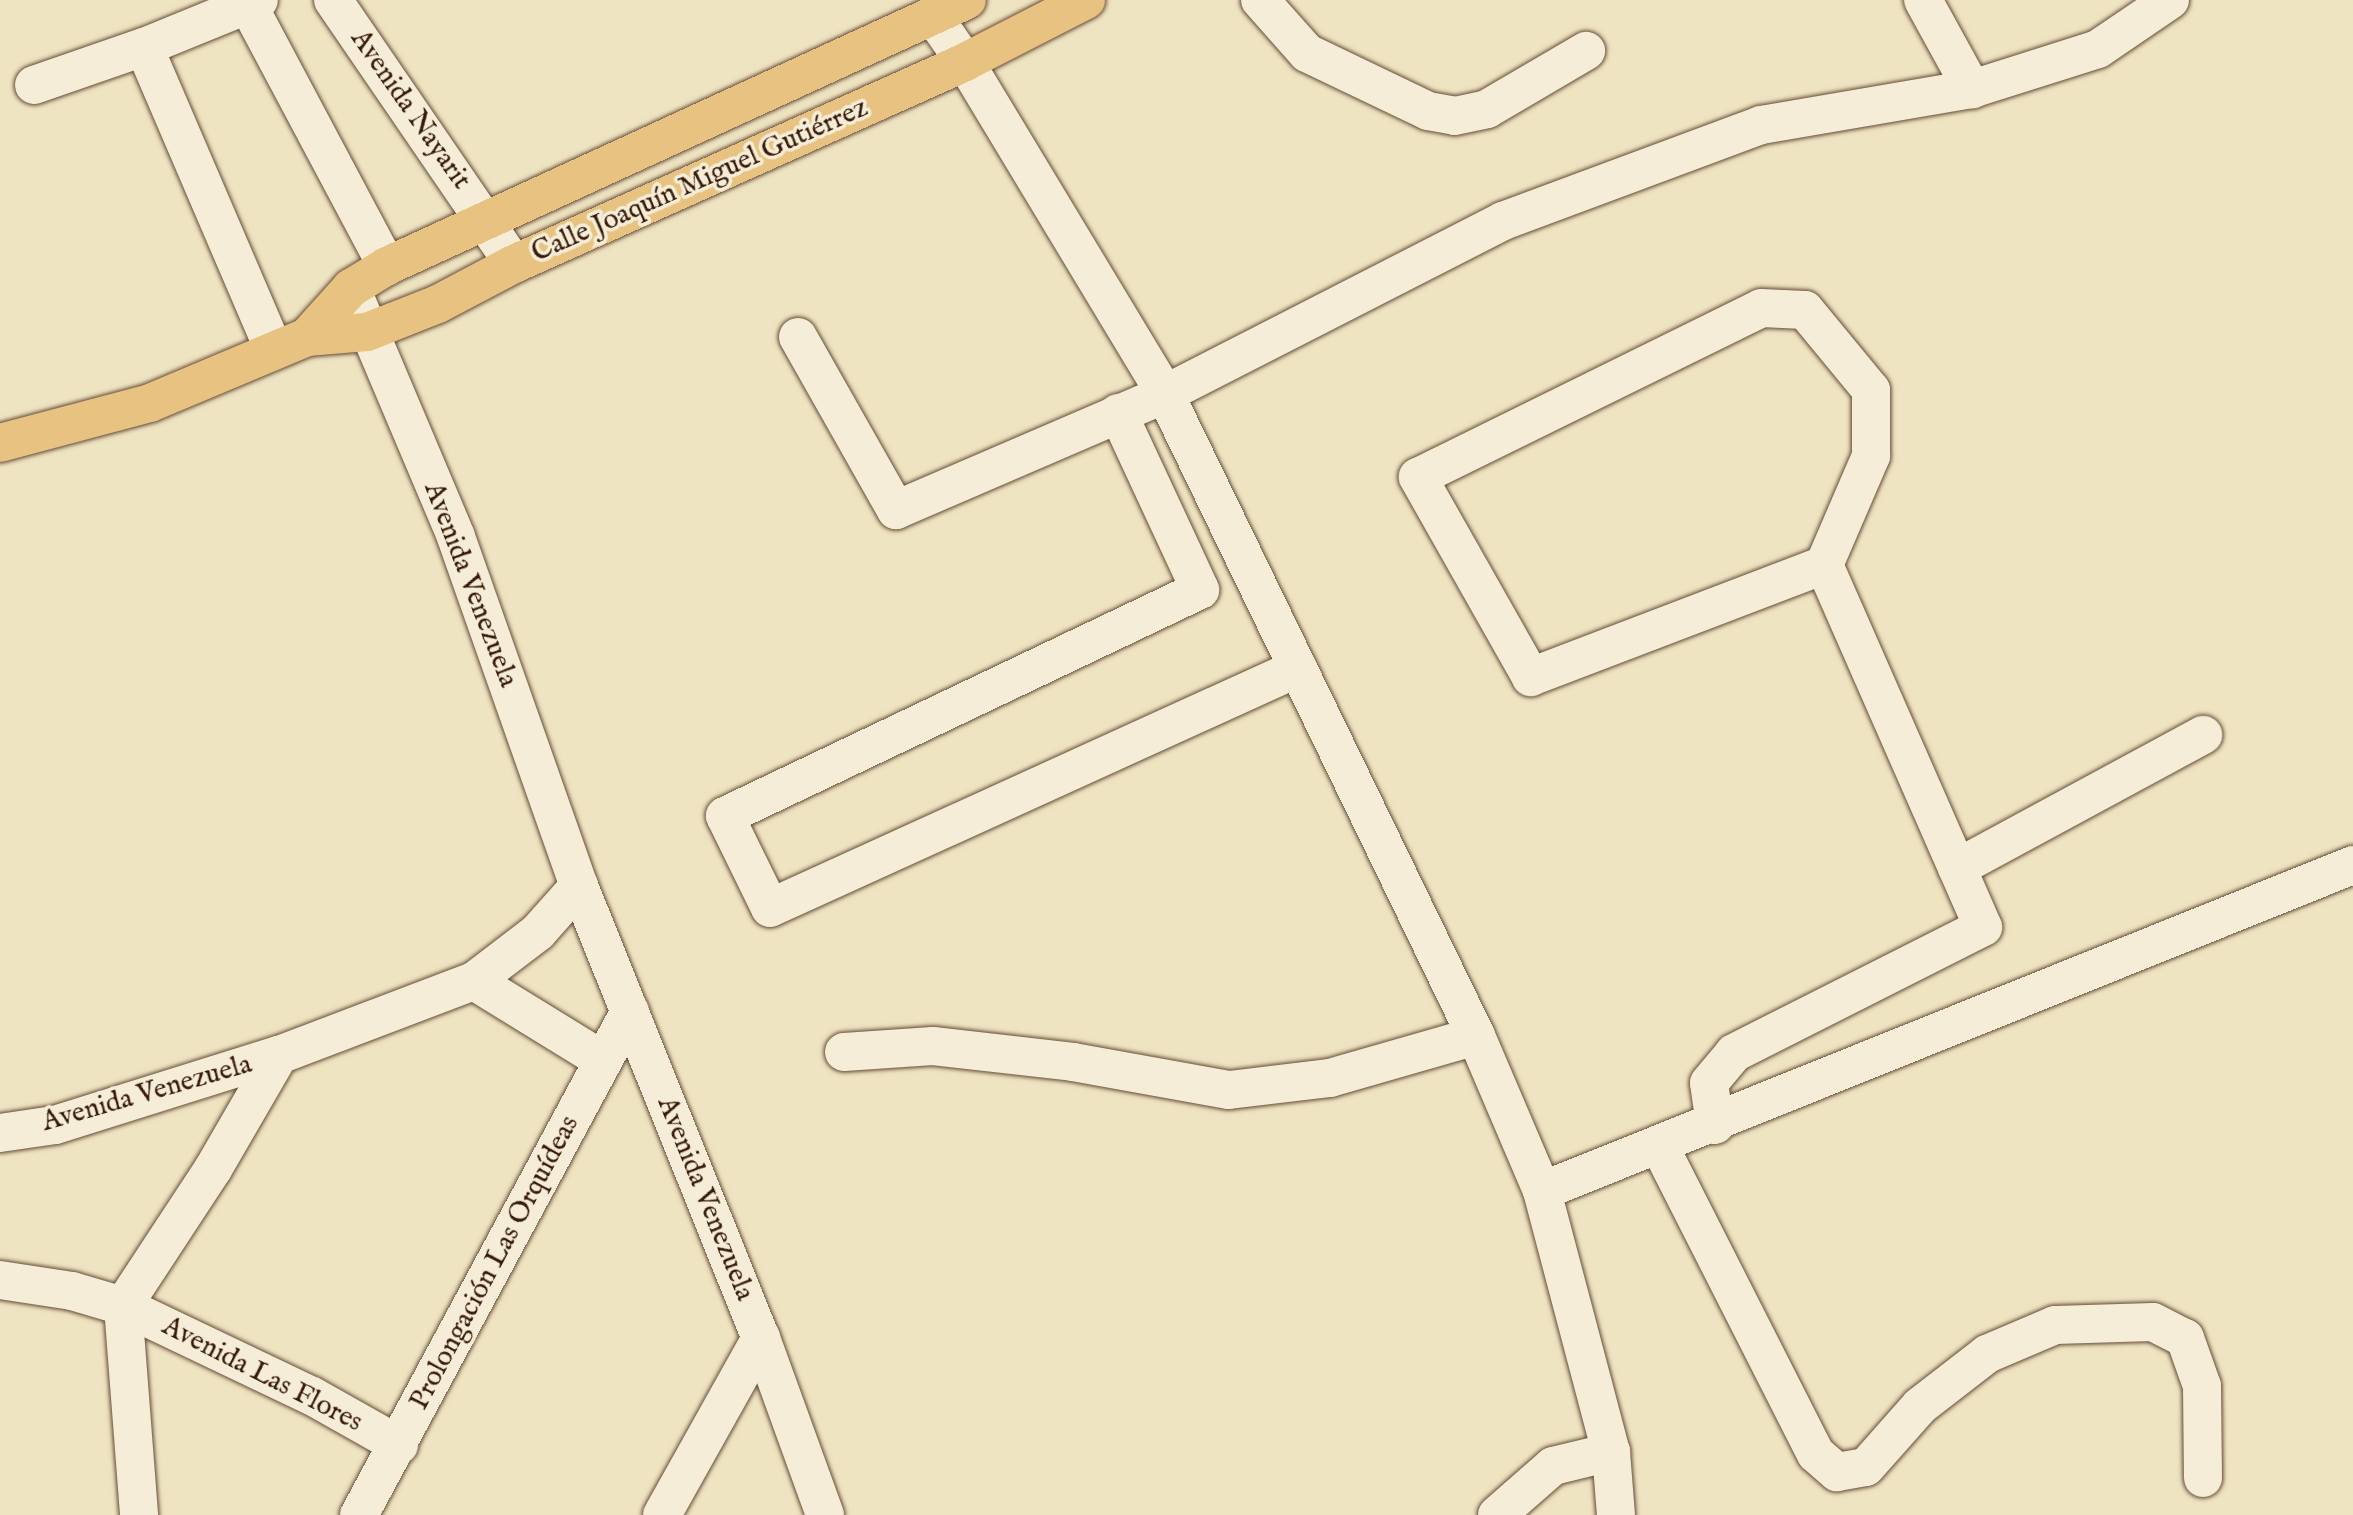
<!DOCTYPE html>
<meta charset="utf-8">
<style>
body{margin:0}
#map{position:relative;width:2353px;height:1515px;overflow:hidden;background:#efe4c1;font-family:"IM FELL English",serif}
div>[style]{position:absolute}
.roads{filter:drop-shadow(0 0 2px #654c37) drop-shadow(0 0 2px #654c37)}
.minor>*{height:38px;margin:-19px;padding:0 19px;transform-origin:19px;border-radius:19px;background:#f5edd7}
.major>*{height:38px;margin:-19px;padding:0 19px;transform-origin:19px;border-radius:19px;background:#e8c280}
span{translate:-50% -50%;white-space:nowrap;text-align:center;line-height:1.15;-webkit-text-stroke:7px #f5edd7;paint-order:stroke}
.street-label{font-size:28px;color:#371909}
</style>
<div id="map">
<div class="roads">
<div class="minor">
<i style="left:333px;top:0;width:320px;rotate:55.6deg"></i>
<i style="left:1260px;top:0;width:71px;rotate:48.4deg"></i>
<i style="left:1307px;top:53px;width:134px;rotate:25.6deg"></i>
<i style="left:1428px;top:111px;width:27px;rotate:10deg"></i>
<i style="left:1455px;top:116px;width:33px;rotate:-12deg"></i>
<i style="left:1487px;top:109px;width:115px;rotate:-30.4deg"></i>
<i style="left:1923px;top:0;width:102px;rotate:61.2deg"></i>
<i style="left:248px;top:5px;width:296px;rotate:62deg"></i>
<i style="left:933px;top:16px;width:56px;rotate:55.2deg"></i>
<i style="left:965px;top:62px;width:388px;rotate:58.9deg"></i>
<i style="left:1165px;top:394px;width:713px;rotate:64.15deg"></i>
<i style="left:1476px;top:1036px;width:168px;rotate:66.9deg"></i>
<i style="left:1542px;top:1191px;width:270px;rotate:75.2deg"></i>
<i style="left:1611px;top:1452px;width:63px;rotate:85.5deg"></i>
<i style="left:144px;top:47px;width:330px;rotate:66.8deg"></i>
<i style="left:34px;top:85px;width:116px;rotate:-19.1deg"></i>
<i style="left:144px;top:47px;width:124px;rotate:-22.2deg"></i>
<i style="left:351px;top:288px;width:270px;rotate:67.1deg"></i>
<i style="left:456px;top:537px;width:370px;rotate:70.6deg"></i>
<i style="left:579px;top:886px;width:487px;rotate:68.1deg"></i>
<i style="left:761px;top:1338px;width:188px;rotate:70.1deg"></i>
<i style="left:798px;top:337px;width:199px;rotate:60.5deg"></i>
<i style="left:896px;top:510px;width:293px;rotate:-23.3deg"></i>
<i style="left:1165px;top:394px;width:380px;rotate:-27.1deg"></i>
<i style="left:1503px;top:221px;width:275px;rotate:-20.4deg"></i>
<i style="left:1761px;top:125px;width:214px;rotate:-9.7deg"></i>
<i style="left:1972px;top:89px;width:132px;rotate:-17.6deg"></i>
<i style="left:2098px;top:49px;width:87px;rotate:-34.2deg"></i>
<i style="left:1118px;top:413px;width:195px;rotate:65.1deg"></i>
<i style="left:1200px;top:590px;width:526px;rotate:154.56deg"></i>
<i style="left:725px;top:816px;width:102px;rotate:63.9deg"></i>
<i style="left:770px;top:908px;width:580px;rotate:-24.44deg"></i>
<i style="left:1957px;top:868px;width:280px;rotate:-28.4deg"></i>
<i style="left:474px;top:981px;width:149px;rotate:31.6deg"></i>
<i style="left:844px;top:1052px;width:89px;rotate:-3.9deg"></i>
<i style="left:933px;top:1046px;width:141px;rotate:6.5deg"></i>
<i style="left:1073px;top:1062px;width:158px;rotate:10.2deg"></i>
<i style="left:1229px;top:1090px;width:102px;rotate:-6.8deg"></i>
<i style="left:1330px;top:1078px;width:152px;rotate:-16deg"></i>
<i style="left:1715px;top:1125px;width:42px;rotate:-98.1deg"></i>
<i style="left:1709px;top:1083px;width:39px;rotate:-50deg"></i>
<i style="left:1734px;top:1053px;width:279px;rotate:-26.8deg"></i>
<i style="left:1983px;top:927px;width:395px;rotate:-113.7deg"></i>
<i style="left:1824px;top:565px;width:314px;rotate:159.1deg"></i>
<i style="left:1531px;top:677px;width:230px;rotate:-119.5deg"></i>
<i style="left:1418px;top:477px;width:382px;rotate:-26.2deg"></i>
<i style="left:1761px;top:308px;width:44px;rotate:2.6deg"></i>
<i style="left:1805px;top:310px;width:104px;rotate:50.5deg"></i>
<i style="left:1871px;top:390px;width:66px;rotate:90deg"></i>
<i style="left:1871px;top:456px;width:119px;rotate:113.3deg"></i>
<i style="left:0;top:1133px;width:56px;rotate:-8.3deg"></i>
<i style="left:55px;top:1125px;width:235px;rotate:-17.4deg"></i>
<i style="left:279px;top:1055px;width:209px;rotate:-20.8deg"></i>
<i style="left:474px;top:981px;width:81px;rotate:-37.4deg"></i>
<i style="left:538px;top:932px;width:62px;rotate:-48.3deg"></i>
<i style="left:1660px;top:1147px;width:344px;rotate:63.1deg"></i>
<i style="left:1816px;top:1454px;width:28px;rotate:41deg"></i>
<i style="left:1837px;top:1472px;width:29px;rotate:-10deg"></i>
<i style="left:1866px;top:1467px;width:81px;rotate:-48.5deg"></i>
<i style="left:1920px;top:1406px;width:85px;rotate:-37.8deg"></i>
<i style="left:1987px;top:1354px;width:74px;rotate:-23.1deg"></i>
<i style="left:2055px;top:1325px;width:98px;rotate:-1.8deg"></i>
<i style="left:2153px;top:1322px;width:36px;rotate:27deg"></i>
<i style="left:2185px;top:1338px;width:51px;rotate:70.5deg"></i>
<i style="left:2202px;top:1386px;width:92px;rotate:89.4deg"></i>
<i style="left:1542px;top:1191px;width:874px;rotate:-21.9deg"></i>
<i style="left:0;top:1280px;width:73px;rotate:8.7deg"></i>
<i style="left:72px;top:1291px;width:53px;rotate:16.4deg"></i>
<i style="left:123px;top:1306px;width:209px;rotate:25.5deg"></i>
<i style="left:312px;top:1396px;width:100px;rotate:29.4deg"></i>
<i style="left:123px;top:1306px;width:164px;rotate:-56.7deg"></i>
<i style="left:213px;top:1169px;width:132px;rotate:-59.9deg"></i>
<i style="left:123px;top:1306px;width:210px;rotate:85.6deg"></i>
<i style="left:359px;top:1515px;width:572px;rotate:-61.73deg"></i>
<i style="left:662px;top:1515px;width:203px;rotate:-60.8deg"></i>
<i style="left:1497px;top:1515px;width:74px;rotate:-41.2deg"></i>
<i style="left:1553px;top:1466px;width:60px;rotate:-13.6deg"></i>
</div>
<div class="major">
<i style="left:307px;top:337px;width:66px;rotate:-48.1deg"></i>
<i style="left:351px;top:288px;width:42px;rotate:-31.4deg"></i>
<i style="left:387px;top:266px;width:638px;rotate:-24.64deg"></i>
<i style="left:0;top:443px;width:155px;rotate:-14.9deg"></i>
<i style="left:150px;top:403px;width:170px;rotate:-22.8deg"></i>
<i style="left:307px;top:337px;width:60px;rotate:-4.8deg"></i>
<i style="left:367px;top:332px;width:76px;rotate:-21.5deg"></i>
<i style="left:438px;top:304px;width:86px;rotate:-27.8deg"></i>
<i style="left:514px;top:264px;width:494px;rotate:-24.1deg"></i>
<i style="left:965px;top:62px;width:136px;rotate:-27.1deg"></i>
</div>
</div>
<div class="street-label">
<span style="left:410px;top:110px;rotate:55deg">Avenida Nayarit</span>
<span style="left:700px;top:181px;rotate:-24deg">Calle Joaquín Miguel Gutiérrez</span>
<span style="left:470px;top:585px;rotate:69deg">Avenida Venezuela</span>
<span style="left:147px;top:1094px;rotate:-16deg">Avenida Venezuela</span>
<span style="left:705px;top:1199px;rotate:68deg">Avenida Venezuela</span>
<span style="left:495px;top:1263px;rotate:-62deg">Prolongación Las Orquídeas</span>
<span style="left:262px;top:1375px;rotate:27deg">Avenida Las Flores</span>
</div>
</div>
